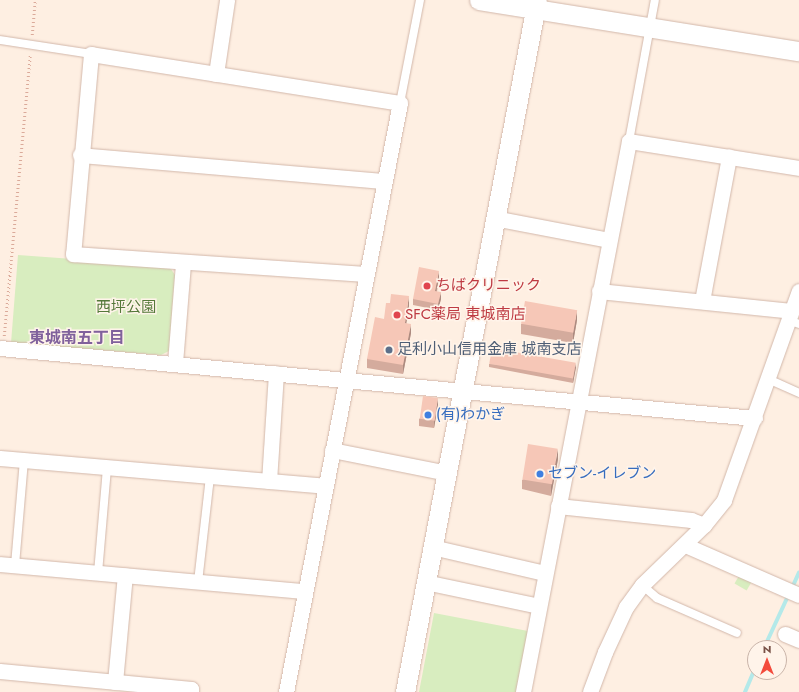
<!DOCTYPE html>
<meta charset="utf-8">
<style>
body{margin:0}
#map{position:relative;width:799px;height:692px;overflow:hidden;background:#feefe2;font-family:Jost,"Noto Sans JP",sans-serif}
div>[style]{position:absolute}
.green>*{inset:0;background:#d8edbf;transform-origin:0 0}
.stream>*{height:4px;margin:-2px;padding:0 2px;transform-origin:2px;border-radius:2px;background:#b4e9e9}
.path>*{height:2.5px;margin-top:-1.25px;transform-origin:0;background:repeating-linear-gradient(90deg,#dbaa9a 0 1px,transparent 0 4px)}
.roads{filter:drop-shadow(0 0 1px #d2b7aa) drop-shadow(0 0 1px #d2b7aa)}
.service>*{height:8px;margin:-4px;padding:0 4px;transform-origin:4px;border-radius:4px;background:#fff}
.minor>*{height:15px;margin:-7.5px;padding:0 7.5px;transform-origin:7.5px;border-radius:7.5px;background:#fff}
.tertiary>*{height:19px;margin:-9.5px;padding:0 9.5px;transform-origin:9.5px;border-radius:9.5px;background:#fff}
.wall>*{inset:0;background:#d4ab9d}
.shaded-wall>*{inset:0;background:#ac8b80}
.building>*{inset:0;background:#f6c7b7;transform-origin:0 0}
.dots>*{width:11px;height:11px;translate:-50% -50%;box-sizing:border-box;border:2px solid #fff4ea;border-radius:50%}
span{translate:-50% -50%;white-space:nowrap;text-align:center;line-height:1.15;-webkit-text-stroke:3px #fff4ea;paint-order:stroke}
.health-label{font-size:15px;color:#be3a42}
.left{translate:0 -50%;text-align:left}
.park-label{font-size:15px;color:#55793a}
.service-label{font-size:15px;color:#4e5e75}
.shop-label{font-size:15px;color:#366cbe}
.neighbourhood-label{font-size:16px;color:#80619c;font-weight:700}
.north{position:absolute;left:747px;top:640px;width:40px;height:40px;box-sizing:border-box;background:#fff4ea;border:1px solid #c9b3a8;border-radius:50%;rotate:0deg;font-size:11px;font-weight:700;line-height:16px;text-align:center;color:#785146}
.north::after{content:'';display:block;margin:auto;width:14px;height:18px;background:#f34b3c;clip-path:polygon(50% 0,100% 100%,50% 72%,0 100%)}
</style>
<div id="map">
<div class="green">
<i style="clip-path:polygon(18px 255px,169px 266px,175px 275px,169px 351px,161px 355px,11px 343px)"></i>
<i style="left:740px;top:574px;width:14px;height:11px;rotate:30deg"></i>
<i style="clip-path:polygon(434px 613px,528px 631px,516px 692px,419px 692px)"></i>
</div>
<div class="stream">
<i style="left:792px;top:588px;width:17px;rotate:-66deg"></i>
<i style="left:764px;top:648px;width:60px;rotate:-65.2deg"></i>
<i style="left:745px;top:692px;width:25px;rotate:-67deg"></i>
</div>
<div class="path">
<i style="left:32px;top:35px;width:35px;rotate:-85deg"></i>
<i style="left:4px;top:336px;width:283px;rotate:-84.7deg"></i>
</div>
<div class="roads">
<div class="service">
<i style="left:0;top:40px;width:92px;rotate:8.7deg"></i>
<i style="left:400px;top:103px;width:105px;rotate:-79deg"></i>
<i style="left:629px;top:141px;width:143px;rotate:-79.6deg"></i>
<i style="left:788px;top:320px;width:12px;rotate:20deg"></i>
<i style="left:768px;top:379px;width:34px;rotate:24deg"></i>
<i style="left:15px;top:565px;width:105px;rotate:-85.1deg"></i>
<i style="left:98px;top:573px;width:106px;rotate:-85.1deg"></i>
<i style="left:198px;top:582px;width:107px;rotate:-83.5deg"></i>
<i style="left:642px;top:585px;width:20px;rotate:41deg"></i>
<i style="left:657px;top:598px;width:87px;rotate:23.6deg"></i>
</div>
<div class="minor">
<i style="left:216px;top:74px;width:75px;rotate:-81.5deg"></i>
<i style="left:80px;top:155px;width:305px;rotate:4.9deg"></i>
<i style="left:494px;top:218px;width:117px;rotate:10.8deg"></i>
<i style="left:599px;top:291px;width:193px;rotate:5.9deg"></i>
<i style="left:702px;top:301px;width:147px;rotate:-79.4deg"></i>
<i style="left:0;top:348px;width:758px;rotate:5.3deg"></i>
<i style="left:175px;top:363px;width:100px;rotate:-85.4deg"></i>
<i style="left:332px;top:450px;width:117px;rotate:11.3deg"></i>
<i style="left:0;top:458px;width:326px;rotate:4.9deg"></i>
<i style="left:269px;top:481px;width:108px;rotate:-86.3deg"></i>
<i style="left:558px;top:506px;width:134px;rotate:6deg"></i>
<i style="left:691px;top:520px;width:14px;rotate:21deg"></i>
<i style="left:685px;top:545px;width:124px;rotate:23.7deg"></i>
<i style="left:432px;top:547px;width:116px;rotate:13deg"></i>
<i style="left:0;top:564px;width:306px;rotate:5.1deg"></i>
<i style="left:425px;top:582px;width:116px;rotate:11.9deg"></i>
<i style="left:785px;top:634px;width:15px;rotate:23deg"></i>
<i style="left:0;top:671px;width:192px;rotate:5.4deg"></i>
<i style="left:191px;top:689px;width:3px;rotate:90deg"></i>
<i style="left:115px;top:682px;width:107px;rotate:-84.7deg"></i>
<i style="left:286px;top:692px;width:600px;rotate:-79.05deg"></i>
<i style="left:400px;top:103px;width:313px;rotate:-171deg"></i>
<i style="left:91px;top:54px;width:201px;rotate:95.1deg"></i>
<i style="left:73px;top:254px;width:293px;rotate:3.9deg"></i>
<i style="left:523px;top:692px;width:561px;rotate:-79.11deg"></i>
<i style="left:629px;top:141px;width:172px;rotate:9deg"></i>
<i style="left:590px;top:692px;width:43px;rotate:-69.4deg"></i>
<i style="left:605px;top:652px;width:50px;rotate:-65deg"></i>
<i style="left:626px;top:607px;width:27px;rotate:-54deg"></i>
<i style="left:642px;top:585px;width:86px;rotate:-44.1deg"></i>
<i style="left:704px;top:525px;width:32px;rotate:-51deg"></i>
<i style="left:724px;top:500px;width:222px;rotate:-70.3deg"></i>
</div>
<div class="tertiary">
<i style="left:479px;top:0;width:324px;rotate:9.1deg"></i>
<i style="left:405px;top:692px;width:704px;rotate:-79.2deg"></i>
</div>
</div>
<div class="wall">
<i style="clip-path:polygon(439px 277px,437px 292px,441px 299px,438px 310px,413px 305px,413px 299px)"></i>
<i style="clip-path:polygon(409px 306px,406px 323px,411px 333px,403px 374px,367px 368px,367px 359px)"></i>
<i style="clip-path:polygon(577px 320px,573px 343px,521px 334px,521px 324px)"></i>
<i style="clip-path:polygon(489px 364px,576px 367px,573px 383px,489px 367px)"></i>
<i style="clip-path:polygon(438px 405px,434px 428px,419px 426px,419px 419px)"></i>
<i style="clip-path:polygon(558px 459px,551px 496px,522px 489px,522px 480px)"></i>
</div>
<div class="shaded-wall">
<i style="clip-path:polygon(439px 271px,439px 277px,435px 298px,435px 291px)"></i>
<i style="clip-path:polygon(441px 292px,441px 299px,438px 310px,438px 304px)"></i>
<i style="clip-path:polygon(409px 296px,409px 306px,405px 332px,405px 323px)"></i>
<i style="clip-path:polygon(577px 310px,577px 320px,573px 343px,573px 333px)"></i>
<i style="clip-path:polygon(411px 324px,411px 333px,403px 374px,403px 365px)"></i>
<i style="clip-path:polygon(576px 363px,576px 367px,573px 383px,573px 379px)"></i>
<i style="clip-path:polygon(438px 398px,438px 405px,434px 428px,434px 422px)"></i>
<i style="clip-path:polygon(558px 449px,558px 459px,551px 496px,551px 487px)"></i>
</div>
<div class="building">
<i style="clip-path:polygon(419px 267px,439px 271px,435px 291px,441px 292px,438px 304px,413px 299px)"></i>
<i style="clip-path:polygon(391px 294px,409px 296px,405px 323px,411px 324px,403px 365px,367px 359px,375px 317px,384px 319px,386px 303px,390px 303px)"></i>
<i style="left:525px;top:301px;width:53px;height:23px;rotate:10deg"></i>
<i style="left:492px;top:348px;width:85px;height:16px;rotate:10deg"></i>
<i style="left:423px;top:396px;width:15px;height:23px;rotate:8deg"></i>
<i style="left:528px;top:444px;width:30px;height:36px;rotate:9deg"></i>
</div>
<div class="dots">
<i style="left:427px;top:286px;background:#e0444e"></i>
<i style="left:397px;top:315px;background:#e0444e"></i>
<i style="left:389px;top:350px;background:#5c6f8a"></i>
<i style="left:428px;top:415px;background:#3f7fe0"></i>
<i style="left:540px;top:474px;background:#3f7fe0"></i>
</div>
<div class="health-label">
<span class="left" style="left:436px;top:286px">ちばクリニック</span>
<span class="left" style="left:405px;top:315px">SFC薬局 東城南店</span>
</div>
<div class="park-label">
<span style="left:126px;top:308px">西坪公園</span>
</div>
<div class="service-label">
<span class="left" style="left:397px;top:350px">足利小山信用金庫 城南支店</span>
</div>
<div class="shop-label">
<span class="left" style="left:436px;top:415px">(有)わかぎ</span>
<span class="left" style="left:548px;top:474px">セブン-イレブン</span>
</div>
<div class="neighbourhood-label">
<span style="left:77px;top:338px">東城南五丁目</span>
</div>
<div class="north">N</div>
</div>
